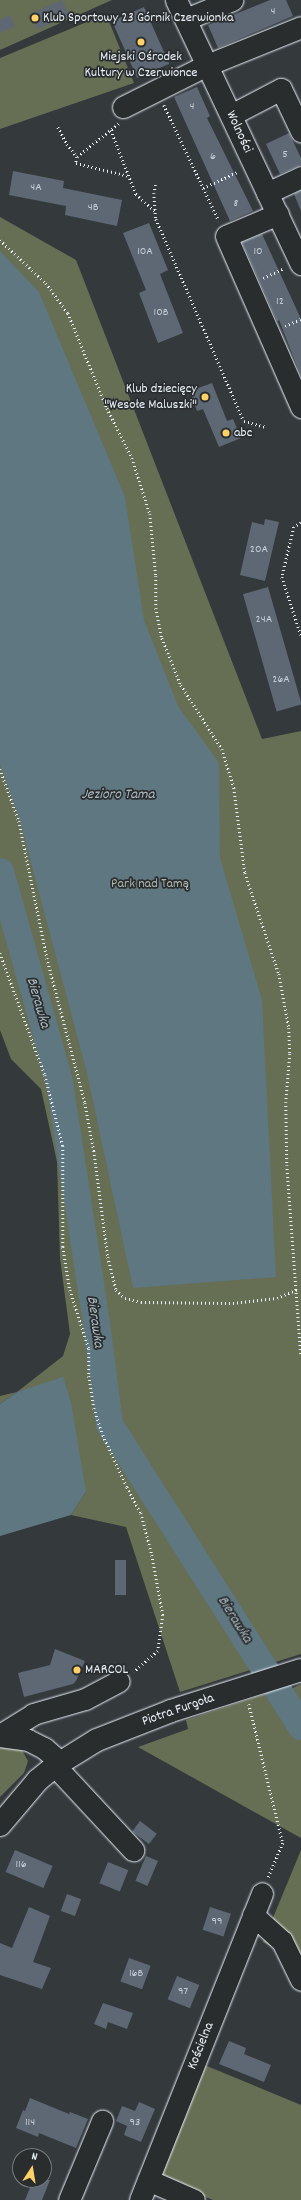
<!DOCTYPE html>
<meta charset="utf-8">
<style>
body{margin:0}
#map{position:relative;width:301px;height:2200px;overflow:hidden;background:#34393c;font-family:Dekko,sans-serif}
div>[style]{position:absolute}
.green>*{inset:0;background:#666e54}
.water>*{inset:0;background:#5f7780}
.river>*{height:27px;margin:-13.5px;padding:0 13.5px;transform-origin:13.5px;border-radius:13.5px;background:#5f7780}
.building>*{inset:0;background:#5e6875;transform-origin:0 0}
.path>*{height:2.5px;margin-top:-1.25px;transform-origin:0;background:repeating-linear-gradient(90deg,#e8f1f8 0 1px,transparent 0 4px)}
.roads{filter:drop-shadow(0 0 1px #e8f1f8) drop-shadow(0 0 1px #e8f1f8)}
.minor>*{height:21px;margin:-10.5px;padding:0 10.5px;transform-origin:10.5px;border-radius:10.5px;background:#2a2d2e}
.major>*{height:22px;margin:-11px;padding:0 11px;transform-origin:11px;border-radius:11px;background:#2a2d2e}
.dots>*{width:11px;height:11px;translate:-50% -50%;box-sizing:border-box;border:2px solid #2a2d2e;border-radius:50%}
span{translate:-50% -50%;white-space:nowrap;text-align:center;line-height:1.15;-webkit-text-stroke:3.5px #2a2d2e;paint-order:stroke}
.number-label{font-size:12px;color:#c6cfd7}
.number-label span{-webkit-text-stroke-width:0}
.poi-label{font-size:14px;color:#e8f1f8}
.left{translate:0 -50%;text-align:left}
.right{translate:-100% -50%;text-align:right}
.street-label{font-size:14px;color:#e8f1f8}
.park-label{font-size:14px;color:#aeb6ae}
.water-label{font-size:15px;color:#aabac2;font-style:italic}
.north{position:absolute;left:12px;top:2148px;width:40px;height:40px;box-sizing:border-box;background:#2a2d2e;border:1px solid #767b7f;border-radius:50%;rotate:12deg;font-size:11px;font-weight:700;line-height:16px;text-align:center;color:#e8f1f8}
.north::after{content:'';display:block;margin:auto;width:14px;height:18px;background:#ffd166;clip-path:polygon(50% 0,100% 100%,50% 72%,0 100%)}
</style>
<div id="map">
<div class="green">
<i style="clip-path:polygon(0 0,112px 0,0 50px)"></i>
<i style="clip-path:polygon(106px 14px,134px 83px,0 129px,0 58px)"></i>
<i style="clip-path:polygon(0 217px,76px 260px,262px 739px,301px 731px,301px 1654px,180px 1692px,126px 1527px,71px 1515px,86px 1492px,17px 1392px,0 1404px,0 1396px,17px 1392px,63px 1356px,70px 1334px,60px 1258px,57px 1162px,41px 1089px,11px 1059px,0 1030px)"></i>
<i style="clip-path:polygon(301px 1684px,301px 1712px,287px 1691px)"></i>
<i style="clip-path:polygon(271px 1692px,301px 1740px,301px 1838px,138px 1747px,188px 1729px,186px 1720px)"></i>
<i style="clip-path:polygon(0 1745px,22px 1750px,28px 1761px,24px 1773px,0 1797px)"></i>
<i style="clip-path:polygon(301px 1850px,301px 1962px,263px 1942px)"></i>
<i style="clip-path:polygon(202px 2064px,301px 2105px,301px 2200px,213px 2200px,159px 2179px)"></i>
</div>
<div class="water">
<i style="clip-path:polygon(0 251px,39px 292px,125px 497px,144px 620px,178px 706px,219px 763px,220px 858px,262px 1000px,276px 1277px,133px 1288px,87px 1073px,20px 821px,0 764px)"></i>
<i style="clip-path:polygon(63px 1377px,71px 1402px,86px 1492px,71px 1515px,0 1536px,0 1404px,17px 1392px)"></i>
</div>
<div class="river">
<i style="left:0;top:871px;width:218px;rotate:74.3deg"></i>
<i style="left:59px;top:1081px;width:244px;rotate:81.3deg"></i>
<i style="left:96px;top:1322px;width:103px;rotate:82.7deg"></i>
<i style="left:109px;top:1424px;width:358px;rotate:57.6deg"></i>
</div>
<div class="building">
<i style="left:62px;top:0;width:17px;height:34px;rotate:66deg"></i>
<i style="clip-path:polygon(270px 0,286px 0,293px 16px,218px 48px,208px 25px)"></i>
<i style="left:144px;top:7px;width:62px;height:35px;rotate:66deg"></i>
<i style="clip-path:polygon(10px 15px,15px 26px,0 33px,0 20px)"></i>
<i style="clip-path:polygon(197px 87px,210px 116px,207px 118px,253px 211px,230px 221px,174px 97px)"></i>
<i style="clip-path:polygon(289px 133px,301px 158px,301px 165px,280px 174px,266px 144px)"></i>
<i style="clip-path:polygon(13px 171px,64px 181px,63px 188px,122px 200px,117px 226px,65px 215px,66px 206px,9px 195px)"></i>
<i style="clip-path:polygon(301px 190px,301px 211px,294px 194px)"></i>
<i style="clip-path:polygon(149px 223px,168px 270px,160px 274px,183px 333px,158px 343px,139px 293px,146px 290px,123px 233px)"></i>
<i style="clip-path:polygon(262px 234px,301px 319px,301px 376px,279px 320px,277px 321px,242px 242px)"></i>
<i style="clip-path:polygon(212px 383px,227px 421px,233px 419px,241px 438px,219px 447px,203px 409px,197px 411px,190px 391px)"></i>
<i style="clip-path:polygon(265px 519px,279px 522px,265px 581px,240px 575px,252px 522px,264px 525px)"></i>
<i style="left:268px;top:587px;width:122px;height:26px;rotate:74deg"></i>
<i style="left:115px;top:1560px;width:11px;height:35px"></i>
<i style="clip-path:polygon(55px 1649px,85px 1661px,76px 1681px,73px 1684px,24px 1697px,18px 1673px,50px 1665px)"></i>
<i style="left:140px;top:1821px;width:21px;height:13px;rotate:37deg"></i>
<i style="left:15px;top:1850px;width:41px;height:24px;rotate:23deg"></i>
<i style="left:146px;top:1856px;width:13px;height:27px;rotate:23deg"></i>
<i style="left:108px;top:1862px;width:22px;height:23px;rotate:22deg"></i>
<i style="left:67px;top:1894px;width:15px;height:18px;rotate:20deg"></i>
<i style="clip-path:polygon(29px 1907px,50px 1916px,33px 1962px,51px 1968px,42px 1989px,0 1975px,0 1943px,12px 1948px)"></i>
<i style="left:210px;top:1907px;width:22px;height:24px;rotate:18deg"></i>
<i style="left:129px;top:1958px;width:23px;height:25px;rotate:20deg"></i>
<i style="left:177px;top:1976px;width:24px;height:25px;rotate:22deg"></i>
<i style="clip-path:polygon(103px 2003px,133px 2013px,127px 2029px,108px 2022px,106px 2029px,94px 2024px)"></i>
<i style="clip-path:polygon(229px 2041px,246px 2048px,244px 2054px,271px 2065px,264px 2082px,219px 2064px)"></i>
<i style="clip-path:polygon(30px 2098px,69px 2114px,70px 2112px,88px 2119px,76px 2148px,39px 2133px,38px 2137px,16px 2128px,23px 2110px,25px 2111px)"></i>
<i style="clip-path:polygon(139px 2102px,155px 2109px,141px 2142px,124px 2135px,127px 2126px,116px 2121px,122px 2106px,135px 2111px)"></i>
<i style="clip-path:polygon(33px 2180px,50px 2180px,42px 2200px,25px 2200px)"></i>
</div>
<div class="path">
<i style="left:164px;top:105px;width:128px;rotate:64.6deg"></i>
<i style="left:119px;top:124px;width:53px;rotate:141.8deg"></i>
<i style="left:77px;top:157px;width:6px;rotate:99deg"></i>
<i style="left:76px;top:163px;width:55px;rotate:13.8deg"></i>
<i style="left:58px;top:127px;width:19px;rotate:62deg"></i>
<i style="left:67px;top:144px;width:16px;rotate:52deg"></i>
<i style="left:111px;top:130px;width:69px;rotate:68.7deg"></i>
<i style="left:136px;top:194px;width:27px;rotate:42deg"></i>
<i style="left:156px;top:185px;width:8px;rotate:104deg"></i>
<i style="left:154px;top:193px;width:26px;rotate:86deg"></i>
<i style="left:156px;top:219px;width:220px;rotate:66.5deg"></i>
<i style="left:244px;top:421px;width:23px;rotate:15deg"></i>
<i style="left:203px;top:188px;width:38px;rotate:-25deg"></i>
<i style="left:0;top:240px;width:63px;rotate:43.1deg"></i>
<i style="left:46px;top:283px;width:37px;rotate:54deg"></i>
<i style="left:68px;top:313px;width:103px;rotate:67.7deg"></i>
<i style="left:107px;top:408px;width:56px;rotate:63.4deg"></i>
<i style="left:132px;top:458px;width:59px;rotate:72.2deg"></i>
<i style="left:150px;top:514px;width:62px;rotate:84.5deg"></i>
<i style="left:156px;top:576px;width:32px;rotate:90deg"></i>
<i style="left:156px;top:608px;width:31px;rotate:79deg"></i>
<i style="left:162px;top:638px;width:51px;rotate:68deg"></i>
<i style="left:181px;top:685px;width:76px;rotate:57.4deg"></i>
<i style="left:222px;top:749px;width:41px;rotate:72.9deg"></i>
<i style="left:234px;top:788px;width:86px;rotate:82.6deg"></i>
<i style="left:245px;top:873px;width:107px;rotate:71.4deg"></i>
<i style="left:279px;top:974px;width:55px;rotate:79.5deg"></i>
<i style="left:289px;top:1028px;width:26px;rotate:88deg"></i>
<i style="left:290px;top:1054px;width:48px;rotate:94.8deg"></i>
<i style="left:286px;top:1102px;width:63px;rotate:89.1deg"></i>
<i style="left:287px;top:1165px;width:192px;rotate:85.8deg"></i>
<i style="left:263px;top:278px;width:23px;rotate:-25deg"></i>
<i style="left:285px;top:326px;width:17px;rotate:-24deg"></i>
<i style="left:301px;top:523px;width:8px;rotate:150deg"></i>
<i style="left:294px;top:527px;width:51px;rotate:103.5deg"></i>
<i style="left:282px;top:577px;width:61px;rotate:71.9deg"></i>
<i style="left:0;top:769px;width:55px;rotate:69.9deg"></i>
<i style="left:19px;top:821px;width:140px;rotate:78.4deg"></i>
<i style="left:47px;top:958px;width:150px;rotate:75.3deg"></i>
<i style="left:85px;top:1103px;width:49px;rotate:79.4deg"></i>
<i style="left:94px;top:1151px;width:107px;rotate:82.5deg"></i>
<i style="left:108px;top:1257px;width:34px;rotate:76deg"></i>
<i style="left:116px;top:1290px;width:12px;rotate:42deg"></i>
<i style="left:125px;top:1298px;width:16px;rotate:14deg"></i>
<i style="left:141px;top:1302px;width:92px;rotate:0.6deg"></i>
<i style="left:233px;top:1303px;width:44px;rotate:-6.5deg"></i>
<i style="left:277px;top:1298px;width:23px;rotate:-23deg"></i>
<i style="left:0;top:953px;width:130px;rotate:69.8deg"></i>
<i style="left:45px;top:1075px;width:73px;rotate:75.8deg"></i>
<i style="left:63px;top:1146px;width:101px;rotate:90deg"></i>
<i style="left:63px;top:1247px;width:44px;rotate:80.8deg"></i>
<i style="left:70px;top:1290px;width:62px;rotate:72.1deg"></i>
<i style="left:89px;top:1349px;width:27px;rotate:90deg"></i>
<i style="left:89px;top:1376px;width:32px;rotate:81deg"></i>
<i style="left:94px;top:1408px;width:28px;rotate:72deg"></i>
<i style="left:103px;top:1435px;width:57px;rotate:65.2deg"></i>
<i style="left:127px;top:1487px;width:30px;rotate:62deg"></i>
<i style="left:141px;top:1513px;width:43px;rotate:75.3deg"></i>
<i style="left:152px;top:1555px;width:61px;rotate:79.6deg"></i>
<i style="left:163px;top:1615px;width:36px;rotate:98deg"></i>
<i style="left:158px;top:1651px;width:32px;rotate:139deg"></i>
<i style="left:249px;top:1704px;width:143px;rotate:76.3deg"></i>
<i style="left:283px;top:1843px;width:38px;rotate:113deg"></i>
</div>
<div class="roads">
<div class="minor">
<i style="left:176px;top:0;width:292px;rotate:64.7deg"></i>
<i style="left:186px;top:19px;width:50px;rotate:-22.4deg"></i>
<i style="left:123px;top:107px;width:94px;rotate:-26.6deg"></i>
<i style="left:207px;top:65px;width:101px;rotate:-22deg"></i>
<i style="left:231px;top:115px;width:56px;rotate:-27.5deg"></i>
<i style="left:281px;top:89px;width:47px;rotate:64.5deg"></i>
<i style="left:267px;top:193px;width:38px;rotate:-25deg"></i>
<i style="left:278px;top:214px;width:56px;rotate:157.1deg"></i>
<i style="left:226px;top:236px;width:187px;rotate:66.3deg"></i>
<i style="left:0;top:1735px;width:39px;rotate:-32deg"></i>
<i style="left:33px;top:1714px;width:54px;rotate:-16.1deg"></i>
<i style="left:85px;top:1699px;width:38px;rotate:-28deg"></i>
<i style="left:0;top:1736px;width:28px;rotate:8deg"></i>
<i style="left:28px;top:1740px;width:18px;rotate:27deg"></i>
<i style="left:44px;top:1748px;width:21px;rotate:41deg"></i>
<i style="left:55px;top:1766px;width:115px;rotate:47.1deg"></i>
<i style="left:253px;top:1915px;width:39px;rotate:42deg"></i>
<i style="left:282px;top:1941px;width:43px;rotate:64deg"></i>
<i style="left:148px;top:2180px;width:50px;rotate:23.5deg"></i>
<i style="left:69px;top:2200px;width:86px;rotate:-67.3deg"></i>
<i style="left:140px;top:2200px;width:330px;rotate:-68.3deg"></i>
</div>
<div class="major">
<i style="left:0;top:1825px;width:59px;rotate:-49.8deg"></i>
<i style="left:38px;top:1780px;width:22px;rotate:-39deg"></i>
<i style="left:55px;top:1766px;width:49px;rotate:-31.8deg"></i>
<i style="left:97px;top:1740px;width:79px;rotate:-21.4deg"></i>
<i style="left:171px;top:1711px;width:136px;rotate:-17.5deg"></i>
</div>
</div>
<div class="dots">
<i style="left:35px;top:18px;background:#ffd166"></i>
<i style="left:141px;top:42px;background:#ffd166"></i>
<i style="left:205px;top:397px;background:#ffd166"></i>
<i style="left:226px;top:433px;background:#ffd166"></i>
<i style="left:77px;top:1670px;background:#ffd166"></i>
</div>
<div class="number-label">
<span style="left:273px;top:12px">4</span>
<span style="left:192px;top:107px">4</span>
<span style="left:285px;top:155px">5</span>
<span style="left:213px;top:157px">6</span>
<span style="left:36px;top:188px">4A</span>
<span style="left:236px;top:204px">8</span>
<span style="left:93px;top:208px">4B</span>
<span style="left:145px;top:252px">10A</span>
<span style="left:258px;top:252px">10</span>
<span style="left:280px;top:302px">12</span>
<span style="left:161px;top:313px">10B</span>
<span style="left:259px;top:550px">20A</span>
<span style="left:264px;top:620px">24A</span>
<span style="left:281px;top:680px">26A</span>
<span style="left:21px;top:1865px">116</span>
<span style="left:217px;top:1922px">99</span>
<span style="left:136px;top:1974px">16B</span>
<span style="left:183px;top:1992px">97</span>
<span style="left:30px;top:2123px">114</span>
<span style="left:135px;top:2123px">93</span>
</div>
<div class="poi-label">
<span class="left" style="left:43px;top:18px">Klub Sportowy 23 Górnik Czerwionka</span>
<span style="left:141px;top:65px">Miejski Ośrodek<br>Kultury w Czerwionce</span>
<span class="right" style="left:197px;top:397px">Klub dziecięcy<br>"Wesołe Maluszki"</span>
<span class="left" style="left:234px;top:433px">abc</span>
<span class="left" style="left:85px;top:1670px">MARCOL</span>
</div>
<div class="street-label">
<span style="left:239px;top:132px;rotate:65deg">Wolności</span>
<span style="left:178px;top:1710px;rotate:-19deg">Piotra Furgoła</span>
<span style="left:201px;top:2046px;rotate:-68deg">Kościelna</span>
</div>
<div class="park-label">
<span style="left:150px;top:884px">Park nad Tamą</span>
</div>
<div class="water-label">
<span style="left:118px;top:796px">Jezioro Tama</span>
<span style="left:37px;top:1003px;rotate:74deg">Bierawka</span>
<span style="left:94px;top:1322px;rotate:82deg">Bierawka</span>
<span style="left:234px;top:1620px;rotate:58deg">Bierawka</span>
</div>
<div class="north">N</div>
</div>
